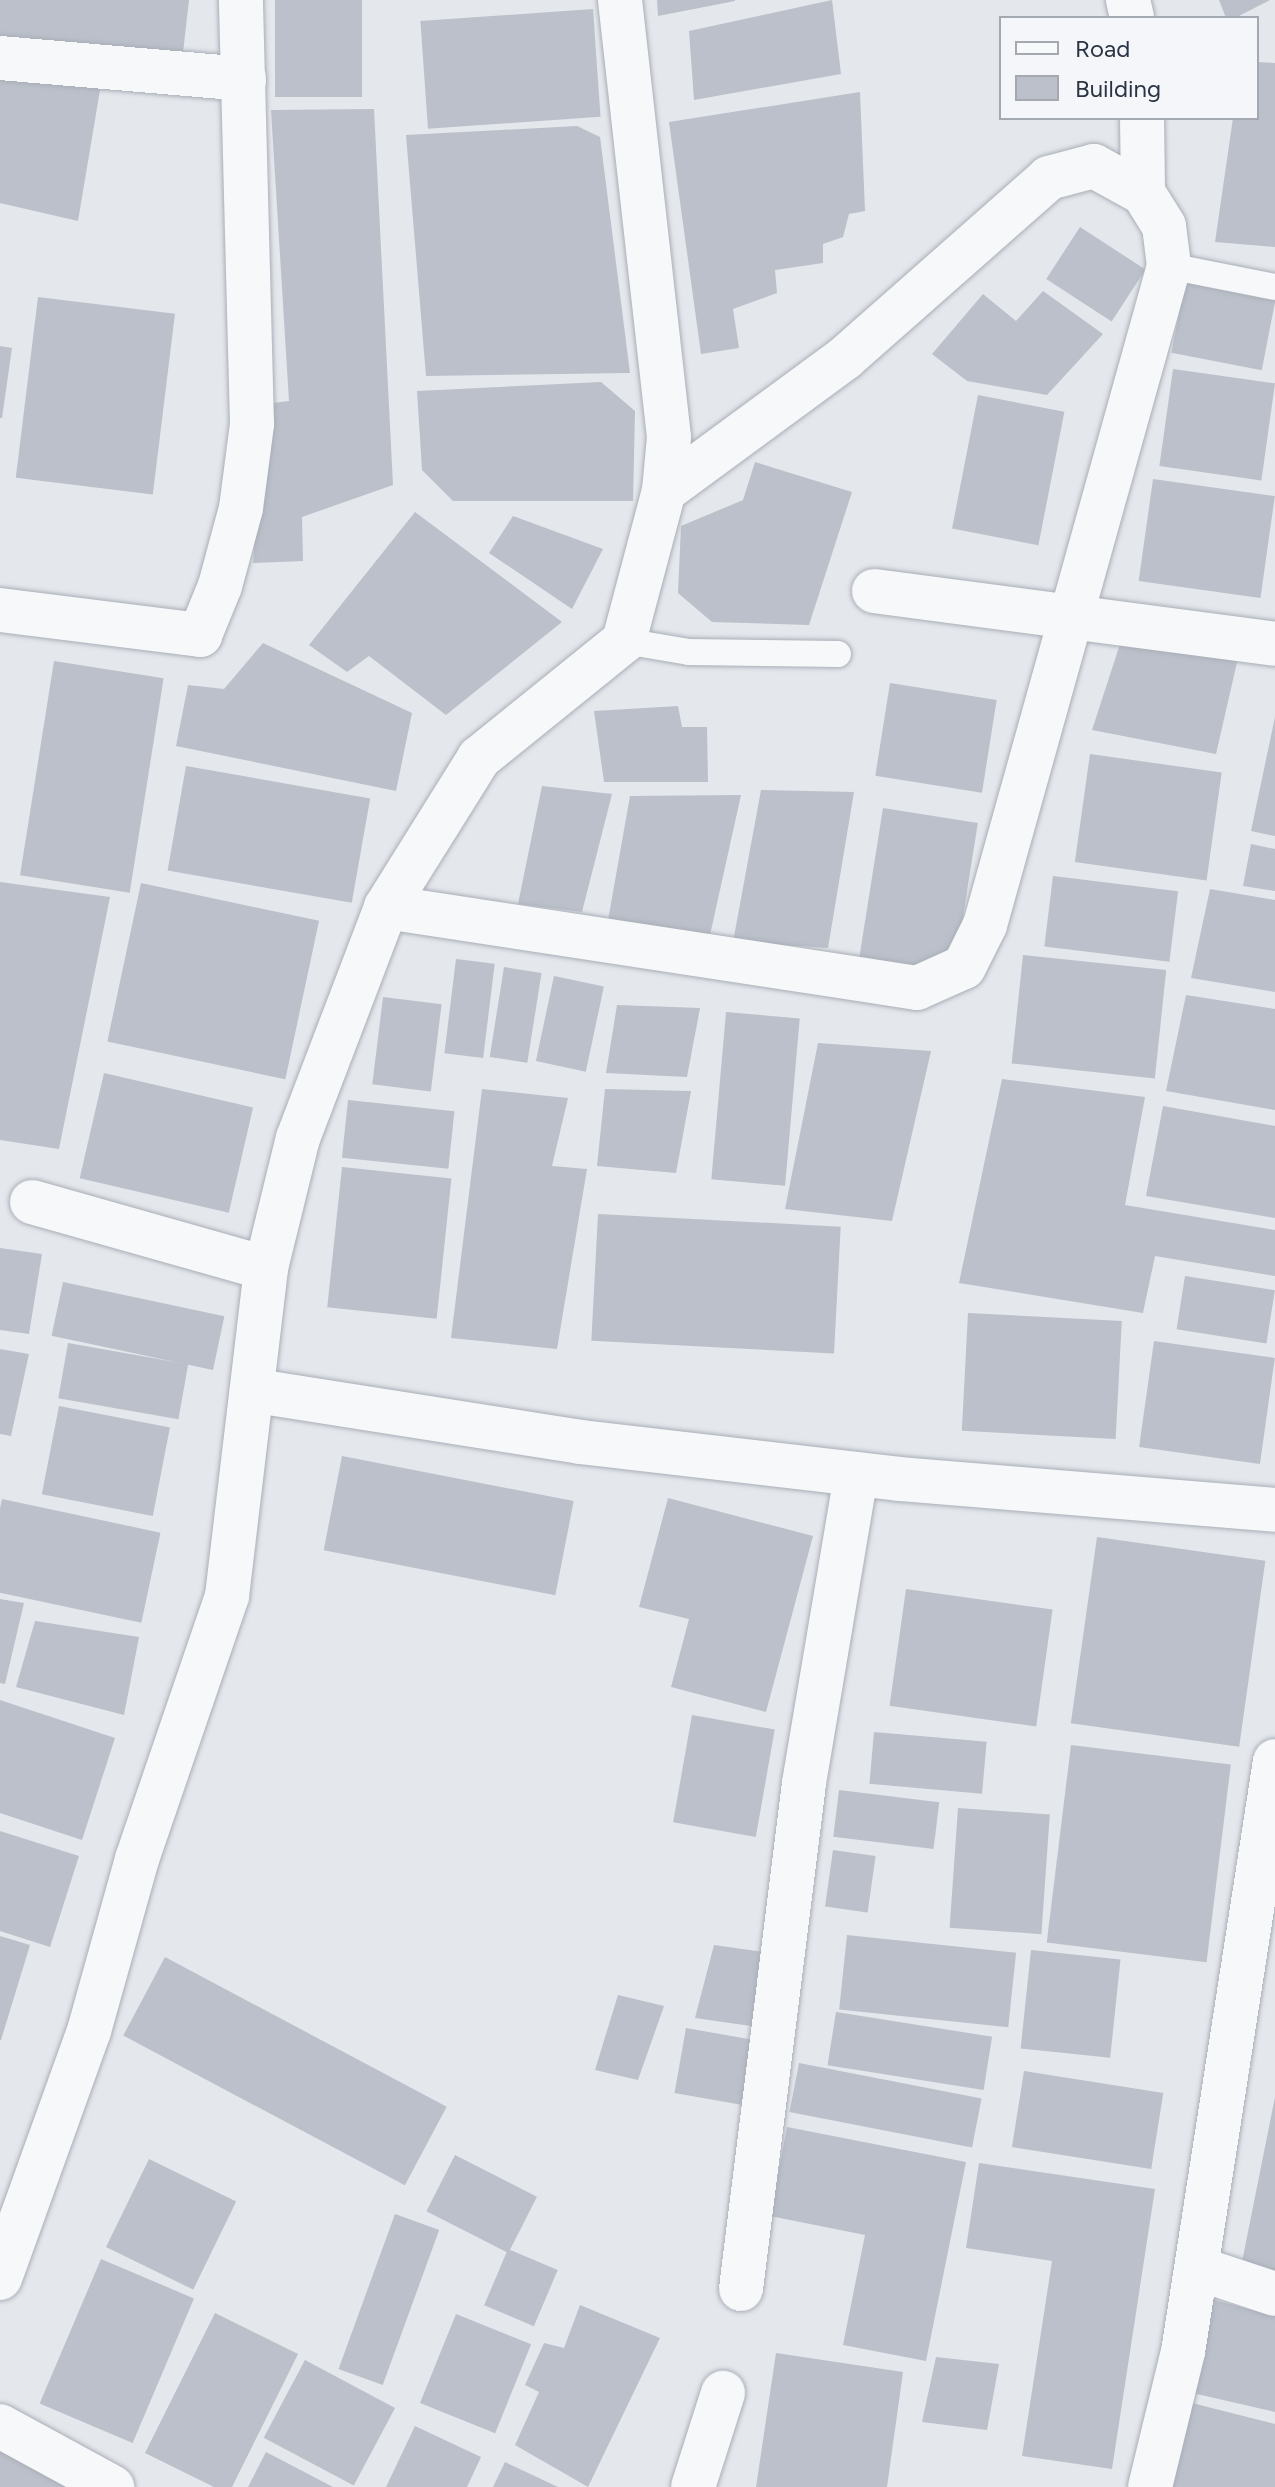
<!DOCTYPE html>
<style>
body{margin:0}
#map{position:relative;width:1275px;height:2487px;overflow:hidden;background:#e4e7ec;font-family:Figtree,sans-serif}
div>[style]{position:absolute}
.building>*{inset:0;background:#bbc0ca;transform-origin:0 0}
.roads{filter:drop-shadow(0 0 2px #a9aeb7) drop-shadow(0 0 2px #a9aeb7)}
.service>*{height:26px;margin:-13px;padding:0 13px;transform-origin:13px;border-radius:13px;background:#f7f8fa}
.minor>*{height:44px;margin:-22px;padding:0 22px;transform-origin:22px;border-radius:22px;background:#f7f8fa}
span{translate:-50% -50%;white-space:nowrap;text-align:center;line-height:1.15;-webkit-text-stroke:6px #f4f6f9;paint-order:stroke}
.legend{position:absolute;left:999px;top:16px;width:260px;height:104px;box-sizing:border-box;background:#f4f6f9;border:2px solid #a4a8b1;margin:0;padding:10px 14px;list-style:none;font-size:24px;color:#2b3445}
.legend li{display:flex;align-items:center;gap:16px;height:40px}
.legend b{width:40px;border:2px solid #a4a8b1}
</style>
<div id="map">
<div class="building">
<i style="clip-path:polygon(0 0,189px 0,182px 61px,0 44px)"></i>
<i style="left:275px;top:0;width:87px;height:97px"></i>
<i style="clip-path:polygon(657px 0,735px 0,735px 1px,658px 16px)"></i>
<i style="clip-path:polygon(832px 0,841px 74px,694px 100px,689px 31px)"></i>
<i style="clip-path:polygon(1219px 0,1270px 0,1235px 18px,1226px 18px)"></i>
<i style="left:593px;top:9px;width:108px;height:173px;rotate:86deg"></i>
<i style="clip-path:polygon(1257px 62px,1275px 63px,1275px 247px,1215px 242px,1233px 118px,1257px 118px)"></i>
<i style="clip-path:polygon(0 80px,101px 84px,78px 221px,0 203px)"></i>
<i style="clip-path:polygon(860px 92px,865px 211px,849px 214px,843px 237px,823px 244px,823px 263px,775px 270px,777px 293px,733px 309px,739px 348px,701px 354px,669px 122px)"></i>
<i style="clip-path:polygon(374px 109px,393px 485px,302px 517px,303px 561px,253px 563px,265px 404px,289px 401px,271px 110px)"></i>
<i style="clip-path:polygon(577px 126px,600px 137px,630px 373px,426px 376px,406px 135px)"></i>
<i style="left:1080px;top:227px;width:78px;height:62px;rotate:33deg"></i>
<i style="left:1185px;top:283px;width:92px;height:71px;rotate:11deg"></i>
<i style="clip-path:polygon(1043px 291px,1103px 334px,1047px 395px,967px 381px,932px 354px,983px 294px,1016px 321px)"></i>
<i style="left:38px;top:297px;width:138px;height:182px;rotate:7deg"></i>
<i style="clip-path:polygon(0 346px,12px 348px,2px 418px,0 418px)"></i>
<i style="left:1173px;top:369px;width:103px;height:98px;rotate:8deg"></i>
<i style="clip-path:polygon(601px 382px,635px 411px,633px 501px,453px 501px,422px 470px,417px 391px)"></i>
<i style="left:978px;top:395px;width:88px;height:136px;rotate:11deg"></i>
<i style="clip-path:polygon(755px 462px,852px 492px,809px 625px,712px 622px,678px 593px,681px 526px,743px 500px)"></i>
<i style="left:1153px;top:479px;width:123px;height:103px;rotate:8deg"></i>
<i style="clip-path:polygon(415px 512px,562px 622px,446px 715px,369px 656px,347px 672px,309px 645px)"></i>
<i style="clip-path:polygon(513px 516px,603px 549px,572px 609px,489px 553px)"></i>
<i style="clip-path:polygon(1121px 641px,1238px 658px,1216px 754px,1092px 730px)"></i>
<i style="clip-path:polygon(263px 643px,412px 713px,396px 791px,176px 746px,188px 685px,224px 689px)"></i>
<i style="left:54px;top:661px;width:111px;height:217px;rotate:9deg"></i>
<i style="left:890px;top:683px;width:108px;height:94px;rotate:9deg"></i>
<i style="clip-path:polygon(678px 706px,682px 727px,707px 727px,708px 782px,604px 782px,594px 711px)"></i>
<i style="clip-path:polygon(1275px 717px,1275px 836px,1251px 831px)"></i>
<i style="left:1090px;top:754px;width:133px;height:109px;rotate:8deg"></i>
<i style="left:186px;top:766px;width:187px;height:106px;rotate:10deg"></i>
<i style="clip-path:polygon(542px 786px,612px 794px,582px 912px,518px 904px)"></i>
<i style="clip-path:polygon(761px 790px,854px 792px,828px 948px,733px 942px)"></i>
<i style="clip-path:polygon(741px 795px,710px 935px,607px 926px,630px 796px)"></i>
<i style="left:883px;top:808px;width:96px;height:158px;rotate:9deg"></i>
<i style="clip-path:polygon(1251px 844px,1275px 849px,1275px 891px,1243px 886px)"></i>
<i style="left:1053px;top:876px;width:126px;height:71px;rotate:7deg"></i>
<i style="clip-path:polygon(0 882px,110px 897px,59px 1149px,0 1140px)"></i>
<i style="left:141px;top:883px;width:182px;height:162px;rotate:12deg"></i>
<i style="clip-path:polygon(1210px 889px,1275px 900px,1275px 992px,1191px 978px)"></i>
<i style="left:1023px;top:955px;width:144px;height:109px;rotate:6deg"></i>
<i style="left:456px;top:959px;width:39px;height:95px;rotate:7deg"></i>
<i style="left:504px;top:967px;width:38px;height:91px;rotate:9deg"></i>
<i style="left:554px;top:976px;width:51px;height:87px;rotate:12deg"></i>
<i style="clip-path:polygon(1186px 995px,1275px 1009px,1275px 1110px,1166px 1091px)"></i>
<i style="left:383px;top:997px;width:59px;height:88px;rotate:7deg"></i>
<i style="clip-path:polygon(617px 1005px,700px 1008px,687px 1077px,606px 1073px)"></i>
<i style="left:726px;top:1012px;width:74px;height:168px;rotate:5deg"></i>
<i style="clip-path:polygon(818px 1043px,931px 1051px,892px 1221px,785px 1209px)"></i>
<i style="left:104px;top:1073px;width:153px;height:108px;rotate:13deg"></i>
<i style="clip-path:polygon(1002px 1079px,1145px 1097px,1125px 1205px,1275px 1230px,1275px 1276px,1155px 1256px,1143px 1313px,959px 1283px)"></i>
<i style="clip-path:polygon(482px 1089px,568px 1098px,552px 1166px,587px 1169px,557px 1349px,451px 1338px)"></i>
<i style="clip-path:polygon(605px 1089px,691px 1091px,676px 1173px,597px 1166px)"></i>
<i style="left:348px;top:1100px;width:107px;height:58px;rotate:6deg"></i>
<i style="clip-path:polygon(1163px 1106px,1275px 1126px,1275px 1218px,1146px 1196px)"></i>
<i style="left:342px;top:1167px;width:110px;height:141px;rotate:6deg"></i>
<i style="left:598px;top:1214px;width:243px;height:127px;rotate:3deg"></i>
<i style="clip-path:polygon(0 1248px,42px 1254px,29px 1334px,0 1330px)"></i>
<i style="left:1185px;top:1276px;width:91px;height:54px;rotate:9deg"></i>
<i style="left:63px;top:1282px;width:165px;height:55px;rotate:12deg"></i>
<i style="left:968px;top:1313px;width:154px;height:118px;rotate:3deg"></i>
<i style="left:1154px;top:1341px;width:122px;height:107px;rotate:8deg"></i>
<i style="left:68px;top:1343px;width:122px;height:56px;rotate:10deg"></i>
<i style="clip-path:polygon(0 1349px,29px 1354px,11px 1436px,0 1434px)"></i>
<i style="left:59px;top:1406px;width:113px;height:90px;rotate:11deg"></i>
<i style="left:342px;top:1456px;width:236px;height:96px;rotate:11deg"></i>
<i style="clip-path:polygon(668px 1498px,813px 1536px,766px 1712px,671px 1687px,689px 1619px,639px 1607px)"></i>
<i style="left:2px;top:1499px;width:162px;height:92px;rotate:12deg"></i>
<i style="left:1097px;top:1537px;width:170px;height:188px;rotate:8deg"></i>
<i style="left:906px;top:1589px;width:148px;height:118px;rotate:8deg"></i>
<i style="clip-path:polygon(0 1599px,24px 1603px,5px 1684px,0 1683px)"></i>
<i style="clip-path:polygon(35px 1621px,139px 1637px,124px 1715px,16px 1687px)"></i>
<i style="clip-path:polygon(0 1700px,115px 1738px,82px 1840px,0 1813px)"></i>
<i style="left:692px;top:1715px;width:84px;height:109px;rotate:10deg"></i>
<i style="left:874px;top:1732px;width:113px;height:52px;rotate:5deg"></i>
<i style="left:1071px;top:1745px;width:161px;height:199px;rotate:7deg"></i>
<i style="left:839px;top:1790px;width:101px;height:47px;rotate:7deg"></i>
<i style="left:958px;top:1808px;width:92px;height:120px;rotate:4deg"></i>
<i style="clip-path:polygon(0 1831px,79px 1856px,50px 1947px,0 1931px)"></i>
<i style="left:833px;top:1850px;width:43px;height:57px;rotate:8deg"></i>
<i style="left:847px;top:1935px;width:170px;height:75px;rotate:6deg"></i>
<i style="clip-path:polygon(0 1936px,30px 1945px,1px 2040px,0 2040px)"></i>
<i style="clip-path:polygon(714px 1945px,772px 1953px,758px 2027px,695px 2018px)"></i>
<i style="left:1031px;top:1950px;width:90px;height:99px;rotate:6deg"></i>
<i style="left:165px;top:1957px;width:319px;height:89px;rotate:28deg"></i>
<i style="clip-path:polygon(618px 1995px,664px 2006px,638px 2080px,595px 2070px)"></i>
<i style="left:836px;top:2012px;width:158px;height:54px;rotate:9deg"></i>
<i style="left:686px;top:2028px;width:79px;height:66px;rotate:10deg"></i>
<i style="left:799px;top:2063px;width:186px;height:50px;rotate:11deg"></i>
<i style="left:1024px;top:2071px;width:141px;height:77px;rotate:9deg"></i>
<i style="clip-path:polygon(1275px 2097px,1275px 2281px,1240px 2272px)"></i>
<i style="clip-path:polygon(787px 2127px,966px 2162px,926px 2361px,843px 2345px,865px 2235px,770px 2216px)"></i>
<i style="left:455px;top:2155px;width:92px;height:63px;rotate:27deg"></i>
<i style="left:149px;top:2159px;width:97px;height:98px;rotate:26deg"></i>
<i style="clip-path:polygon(979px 2163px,1155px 2189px,1112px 2469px,1022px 2456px,1052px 2261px,966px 2248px)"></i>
<i style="left:395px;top:2214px;width:47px;height:165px;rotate:20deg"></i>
<i style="left:508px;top:2249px;width:54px;height:61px;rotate:23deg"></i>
<i style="left:101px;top:2259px;width:101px;height:157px;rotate:23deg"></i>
<i style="clip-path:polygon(1203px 2297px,1275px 2316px,1275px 2412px,1184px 2391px)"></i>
<i style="clip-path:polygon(580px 2305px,660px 2338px,588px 2487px,515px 2445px,539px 2392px,525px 2385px,544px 2343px,564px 2348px)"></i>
<i style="clip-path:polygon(215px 2313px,298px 2354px,232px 2487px,214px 2487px,145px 2453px)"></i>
<i style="left:456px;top:2314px;width:81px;height:96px;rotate:22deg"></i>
<i style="clip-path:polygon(776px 2353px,903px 2372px,887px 2487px,756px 2487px)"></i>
<i style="clip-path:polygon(936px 2357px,999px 2364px,987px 2430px,922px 2422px)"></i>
<i style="left:305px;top:2360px;width:102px;height:88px;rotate:28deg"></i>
<i style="clip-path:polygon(1184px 2401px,1275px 2424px,1275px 2487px,1161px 2487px)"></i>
<i style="clip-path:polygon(415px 2426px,481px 2457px,467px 2487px,386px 2487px)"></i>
<i style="clip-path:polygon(0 2446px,76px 2487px,0 2487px)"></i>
<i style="clip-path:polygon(266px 2452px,333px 2487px,248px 2487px)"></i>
<i style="clip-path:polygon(505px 2462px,558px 2487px,493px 2487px)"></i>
</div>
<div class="roads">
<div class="service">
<i style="left:1169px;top:266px;width:108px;rotate:11.2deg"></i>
<i style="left:624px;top:641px;width:66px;rotate:9.6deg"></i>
<i style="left:689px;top:652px;width:149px;rotate:0.8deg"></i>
</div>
<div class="minor">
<i style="left:1128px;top:0;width:18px;rotate:77deg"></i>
<i style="left:0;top:58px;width:245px;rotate:4.9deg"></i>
<i style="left:1142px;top:118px;width:75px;rotate:89.2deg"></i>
<i style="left:874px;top:591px;width:404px;rotate:7.5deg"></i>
<i style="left:0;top:610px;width:202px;rotate:7.1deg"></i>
<i style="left:200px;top:635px;width:53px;rotate:-67.8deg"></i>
<i style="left:220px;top:586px;width:81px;rotate:-74.9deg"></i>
<i style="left:241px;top:508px;width:85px;rotate:-82.5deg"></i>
<i style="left:252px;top:424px;width:424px;rotate:-91.5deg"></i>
<i style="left:386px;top:907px;width:537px;rotate:8.67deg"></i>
<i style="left:917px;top:988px;width:51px;rotate:-24.1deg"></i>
<i style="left:964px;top:967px;width:47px;rotate:-63.4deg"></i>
<i style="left:985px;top:925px;width:684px;rotate:-74.4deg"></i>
<i style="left:1169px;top:266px;width:40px;rotate:-97.1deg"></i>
<i style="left:1164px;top:226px;width:39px;rotate:-122deg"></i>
<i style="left:1143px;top:193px;width:56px;rotate:-151.1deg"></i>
<i style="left:1094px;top:166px;width:47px;rotate:165.1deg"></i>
<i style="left:1049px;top:178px;width:272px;rotate:138.6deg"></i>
<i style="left:845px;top:358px;width:225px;rotate:143.7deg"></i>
<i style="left:32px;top:1202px;width:243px;rotate:15.8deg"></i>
<i style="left:256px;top:1391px;width:328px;rotate:8.9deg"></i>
<i style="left:580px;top:1442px;width:321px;rotate:6.6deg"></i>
<i style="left:899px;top:1479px;width:377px;rotate:4.7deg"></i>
<i style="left:1197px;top:2268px;width:82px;rotate:18.4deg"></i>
<i style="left:0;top:2278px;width:263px;rotate:-70.2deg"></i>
<i style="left:89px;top:2031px;width:179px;rotate:-74.4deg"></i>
<i style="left:137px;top:1859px;width:278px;rotate:-71.1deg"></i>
<i style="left:227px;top:1596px;width:330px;rotate:-83.2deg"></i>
<i style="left:266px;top:1268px;width:134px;rotate:-76.2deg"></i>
<i style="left:298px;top:1138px;width:247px;rotate:-69.1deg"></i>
<i style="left:386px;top:907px;width:176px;rotate:-58deg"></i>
<i style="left:479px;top:758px;width:186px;rotate:-38.9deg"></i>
<i style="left:624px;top:641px;width:155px;rotate:-75.1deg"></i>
<i style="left:664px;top:491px;width:54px;rotate:-84.7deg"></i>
<i style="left:669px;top:437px;width:440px;rotate:-96.4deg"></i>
<i style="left:741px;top:2289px;width:510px;rotate:-82.9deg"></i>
<i style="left:804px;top:1783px;width:313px;rotate:-80.4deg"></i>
<i style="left:0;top:2426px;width:128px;rotate:28.6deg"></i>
<i style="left:693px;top:2487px;width:99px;rotate:-72.3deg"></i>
<i style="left:1150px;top:2487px;width:139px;rotate:-76.3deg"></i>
<i style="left:1183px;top:2352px;width:598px;rotate:-81.15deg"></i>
</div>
</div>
<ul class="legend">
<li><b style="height:10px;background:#f7f8fa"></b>Road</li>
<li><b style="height:22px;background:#bbc0ca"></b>Building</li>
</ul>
</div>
